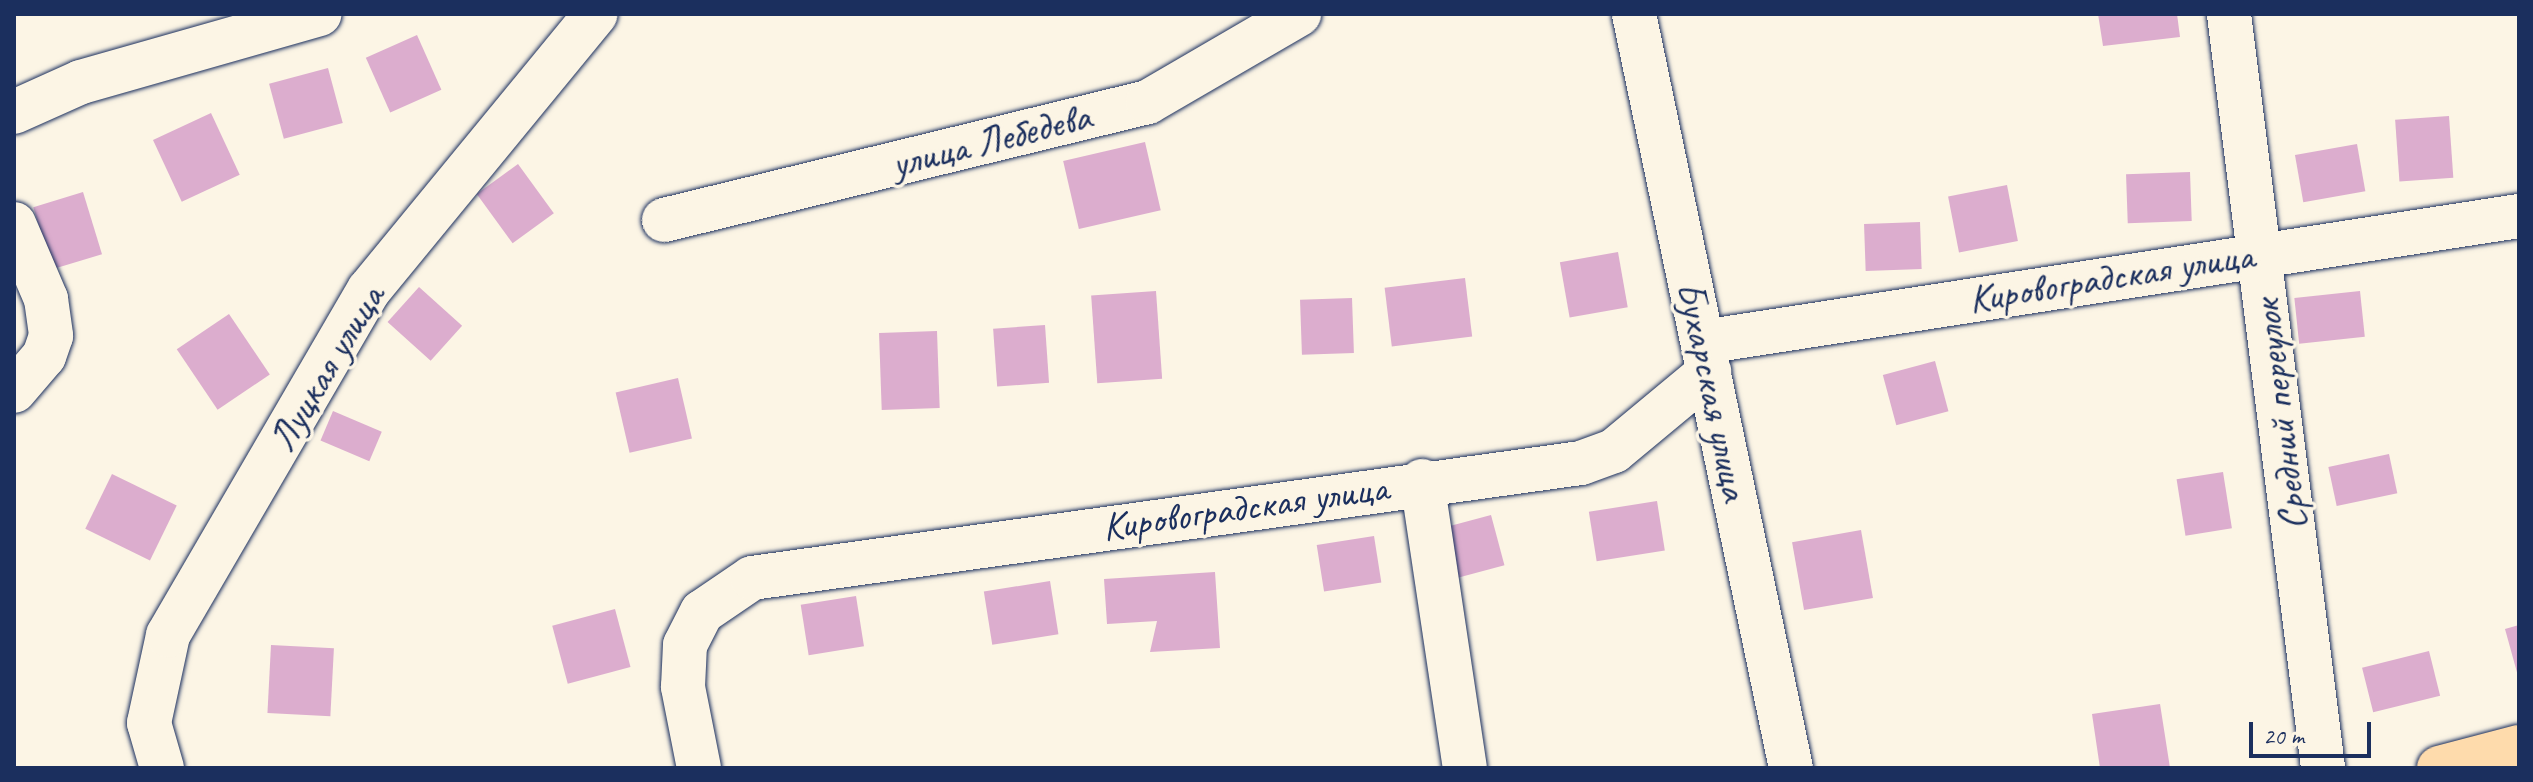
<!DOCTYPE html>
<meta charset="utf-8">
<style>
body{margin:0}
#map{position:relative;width:2533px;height:782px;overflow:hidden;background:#fcf5e5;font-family:Caveat,sans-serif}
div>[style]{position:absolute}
.building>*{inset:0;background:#dcadce;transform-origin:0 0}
.roads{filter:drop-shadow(0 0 2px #1b2f5e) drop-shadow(0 0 2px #1b2f5e)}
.minor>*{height:44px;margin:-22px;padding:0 22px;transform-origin:22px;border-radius:22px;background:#fcf5e5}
.major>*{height:44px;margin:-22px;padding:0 22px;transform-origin:22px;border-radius:22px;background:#fedbac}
span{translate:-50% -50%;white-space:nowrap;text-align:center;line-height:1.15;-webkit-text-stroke:7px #fcf5e5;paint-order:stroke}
.street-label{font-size:40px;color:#1b2f5e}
.frame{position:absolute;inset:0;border:16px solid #1b2f5e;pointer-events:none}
.scale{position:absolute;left:2249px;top:722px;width:122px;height:36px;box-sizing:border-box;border:4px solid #1b2f5e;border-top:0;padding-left:10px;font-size:24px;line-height:28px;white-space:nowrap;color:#1b2f5e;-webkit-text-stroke:6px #fcf5e5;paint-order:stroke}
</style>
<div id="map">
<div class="building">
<i style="clip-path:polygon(2098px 14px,2177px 14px,2180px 37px,2103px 46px)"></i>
<i style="left:417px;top:35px;width:60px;height:56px;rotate:66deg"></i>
<i style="left:328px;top:68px;width:57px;height:61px;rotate:75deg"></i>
<i style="left:211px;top:113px;width:68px;height:64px;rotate:65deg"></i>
<i style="left:2449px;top:116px;width:62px;height:54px;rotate:86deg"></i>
<i style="left:1145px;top:142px;width:70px;height:84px;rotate:77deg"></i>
<i style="left:2357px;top:144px;width:48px;height:63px;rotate:80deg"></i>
<i style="left:518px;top:164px;width:61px;height:51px;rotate:54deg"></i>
<i style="left:2190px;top:172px;width:49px;height:64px;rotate:88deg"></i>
<i style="left:2007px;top:185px;width:57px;height:60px;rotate:79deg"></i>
<i style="left:83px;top:192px;width:65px;height:52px;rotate:73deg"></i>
<i style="left:1920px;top:222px;width:47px;height:56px;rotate:88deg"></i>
<i style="left:1618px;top:252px;width:56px;height:59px;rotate:80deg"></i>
<i style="left:1465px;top:278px;width:59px;height:81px;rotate:83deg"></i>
<i style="left:419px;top:287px;width:58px;height:47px;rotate:42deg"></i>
<i style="left:1156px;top:291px;width:88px;height:65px;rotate:86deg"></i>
<i style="left:2360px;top:291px;width:46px;height:66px;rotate:84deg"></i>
<i style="left:1352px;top:298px;width:55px;height:52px;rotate:88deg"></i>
<i style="left:229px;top:314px;width:73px;height:63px;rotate:56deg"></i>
<i style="left:1045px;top:325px;width:58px;height:52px;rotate:86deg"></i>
<i style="left:937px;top:331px;width:77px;height:58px;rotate:88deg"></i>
<i style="left:1935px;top:361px;width:52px;height:54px;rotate:75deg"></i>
<i style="left:678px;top:378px;width:62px;height:64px;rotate:77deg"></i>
<i style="left:333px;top:411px;width:53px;height:32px;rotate:23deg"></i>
<i style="left:2389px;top:454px;width:40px;height:62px;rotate:78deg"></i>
<i style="left:2223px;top:472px;width:57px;height:47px;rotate:81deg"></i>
<i style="left:112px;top:474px;width:72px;height:61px;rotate:26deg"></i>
<i style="left:1657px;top:501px;width:50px;height:69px;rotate:81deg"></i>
<i style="left:1491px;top:515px;width:52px;height:57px;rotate:75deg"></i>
<i style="left:1861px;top:530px;width:69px;height:70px;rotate:80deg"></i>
<i style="left:1374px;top:536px;width:47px;height:58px;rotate:81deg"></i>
<i style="clip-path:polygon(1215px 572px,1220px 648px,1150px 652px,1157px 621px,1107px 624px,1104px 579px)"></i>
<i style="left:1050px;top:581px;width:54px;height:67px;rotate:81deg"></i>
<i style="left:856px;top:596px;width:51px;height:56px;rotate:81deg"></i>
<i style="left:615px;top:609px;width:60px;height:65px;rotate:75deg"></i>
<i style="clip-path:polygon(2519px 625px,2519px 676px,2518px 676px,2505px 629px)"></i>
<i style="left:271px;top:645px;width:63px;height:68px;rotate:3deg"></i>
<i style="left:2429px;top:651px;width:46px;height:69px;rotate:76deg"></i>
<i style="clip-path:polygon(2160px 704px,2170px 768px,2100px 768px,2092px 714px)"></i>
</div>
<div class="roads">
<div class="minor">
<i style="left:1634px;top:14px;width:770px;rotate:78.24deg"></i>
<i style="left:2229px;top:14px;width:760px;rotate:82.89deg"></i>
<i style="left:14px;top:112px;width:73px;rotate:-24.1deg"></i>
<i style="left:81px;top:82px;width:248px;rotate:-15.9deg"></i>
<i style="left:664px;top:220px;width:498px;rotate:-13.7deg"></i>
<i style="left:1148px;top:102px;width:175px;rotate:-30.2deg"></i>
<i style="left:14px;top:224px;width:82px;rotate:66.9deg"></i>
<i style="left:46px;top:299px;width:37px;rotate:82deg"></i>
<i style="left:51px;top:336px;width:21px;rotate:109deg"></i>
<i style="left:44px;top:356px;width:46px;rotate:130.6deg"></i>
<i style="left:1703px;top:342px;width:826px;rotate:-8.78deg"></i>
<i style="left:1422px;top:481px;width:290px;rotate:81.5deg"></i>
<i style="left:162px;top:768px;width:47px;rotate:-106.1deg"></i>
<i style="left:149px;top:723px;width:90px;rotate:-77.8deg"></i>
<i style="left:168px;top:635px;width:399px;rotate:-59.8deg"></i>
<i style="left:369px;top:290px;width:357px;rotate:-50.6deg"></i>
<i style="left:699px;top:768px;width:83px;rotate:-101.2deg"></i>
<i style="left:683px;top:687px;width:42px;rotate:-87.3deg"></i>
<i style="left:685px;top:645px;width:37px;rotate:-63deg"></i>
<i style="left:702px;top:612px;width:60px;rotate:-34.2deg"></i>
<i style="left:752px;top:578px;width:837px;rotate:-7.9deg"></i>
<i style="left:1581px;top:463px;width:35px;rotate:-20deg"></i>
<i style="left:1614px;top:451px;width:124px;rotate:-39.7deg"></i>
</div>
<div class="major">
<i style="left:2439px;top:768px;width:83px;rotate:-14.7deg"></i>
</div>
</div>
<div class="street-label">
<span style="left:991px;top:140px;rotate:-14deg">улица Лебедева</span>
<span style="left:2111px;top:277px;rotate:-9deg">Кировоградская улица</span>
<span style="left:326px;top:368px;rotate:-59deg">Луцкая улица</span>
<span style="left:1713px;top:391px;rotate:78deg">Бухарская улица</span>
<span style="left:2280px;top:415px;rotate:-97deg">Средний переулок</span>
<span style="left:1245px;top:507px;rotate:-8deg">Кировоградская улица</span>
</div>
<div class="frame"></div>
<div class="scale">20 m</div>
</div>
